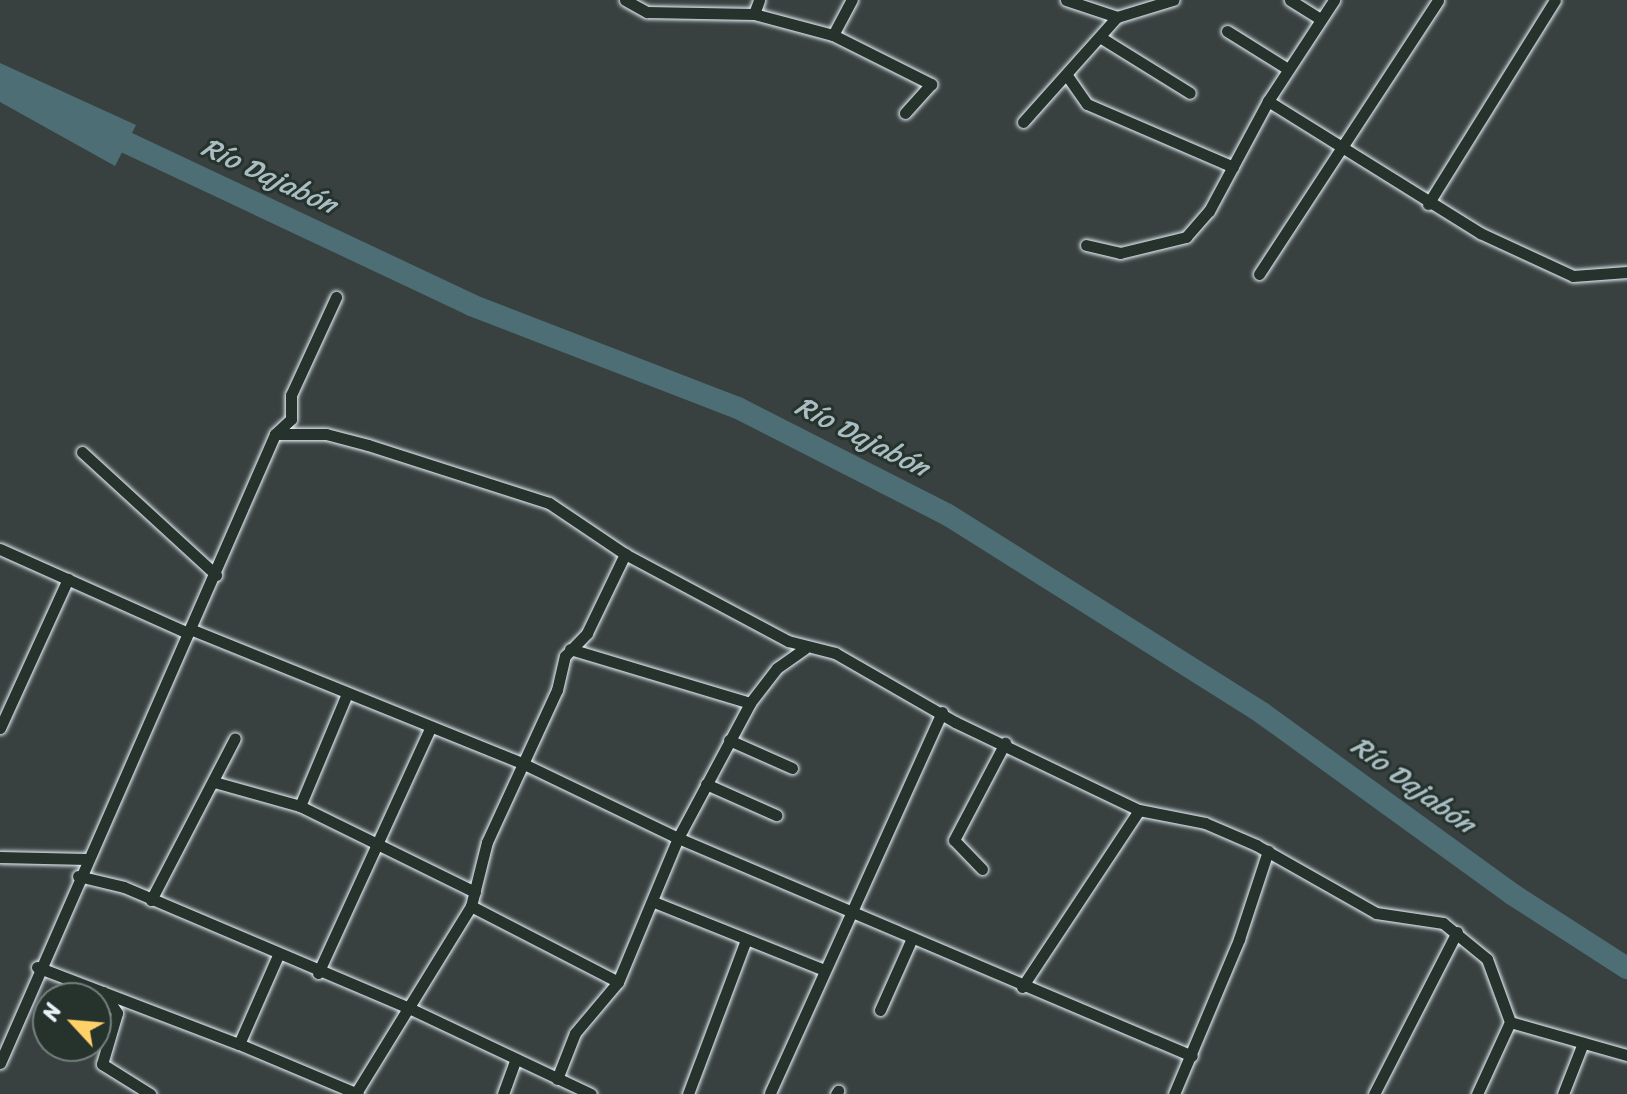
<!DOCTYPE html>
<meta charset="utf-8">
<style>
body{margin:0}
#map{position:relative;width:1627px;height:1094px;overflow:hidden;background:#394140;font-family:Sriracha,sans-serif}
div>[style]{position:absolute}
.water>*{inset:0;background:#4d6e74}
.river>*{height:22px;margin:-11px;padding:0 11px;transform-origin:11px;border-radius:11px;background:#4d6e74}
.roads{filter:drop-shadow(0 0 2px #e8f1f8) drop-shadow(0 0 2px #e8f1f8)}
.street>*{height:11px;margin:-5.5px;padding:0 5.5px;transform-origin:5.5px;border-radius:5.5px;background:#26332d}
span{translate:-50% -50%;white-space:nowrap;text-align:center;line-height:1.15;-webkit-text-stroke:6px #26332d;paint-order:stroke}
.water-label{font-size:28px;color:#aabdc3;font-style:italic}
.north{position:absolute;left:32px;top:982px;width:80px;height:80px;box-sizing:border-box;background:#26332d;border:2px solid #747f7e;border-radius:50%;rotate:296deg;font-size:22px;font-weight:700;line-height:32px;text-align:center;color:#e8f1f8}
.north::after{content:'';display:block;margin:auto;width:28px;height:36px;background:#ffd166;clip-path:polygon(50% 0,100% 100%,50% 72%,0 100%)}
</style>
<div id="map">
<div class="water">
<i style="clip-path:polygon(0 63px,136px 125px,115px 166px,0 102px)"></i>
</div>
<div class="river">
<i style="left:102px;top:131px;width:408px;rotate:25.2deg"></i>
<i style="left:471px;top:305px;width:286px;rotate:21.1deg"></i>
<i style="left:738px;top:408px;width:236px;rotate:27deg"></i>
<i style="left:948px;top:515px;width:371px;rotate:32.2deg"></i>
<i style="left:1262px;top:713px;width:309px;rotate:35.9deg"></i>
<i style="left:1512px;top:894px;width:137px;rotate:32.8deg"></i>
</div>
<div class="roads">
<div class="street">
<i style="left:625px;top:0;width:25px;rotate:29deg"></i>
<i style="left:647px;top:12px;width:107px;rotate:1.1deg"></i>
<i style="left:754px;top:14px;width:82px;rotate:14.9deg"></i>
<i style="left:833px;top:35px;width:110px;rotate:26.6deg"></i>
<i style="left:931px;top:84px;width:39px;rotate:132deg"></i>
<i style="left:1066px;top:0;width:54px;rotate:18.4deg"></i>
<i style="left:1117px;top:17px;width:59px;rotate:-16.9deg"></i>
<i style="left:1290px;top:0;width:36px;rotate:32deg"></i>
<i style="left:754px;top:14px;width:15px;rotate:-70deg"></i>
<i style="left:1227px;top:31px;width:72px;rotate:31.9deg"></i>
<i style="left:833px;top:35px;width:40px;rotate:-62deg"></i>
<i style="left:1103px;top:39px;width:102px;rotate:31.8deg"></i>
<i style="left:1068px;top:77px;width:33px;rotate:55deg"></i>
<i style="left:1087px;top:104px;width:159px;rotate:23.3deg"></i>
<i style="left:1268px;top:101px;width:250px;rotate:31.9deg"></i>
<i style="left:1480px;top:233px;width:102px;rotate:24.8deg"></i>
<i style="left:1573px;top:276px;width:54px;rotate:-4.2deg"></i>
<i style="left:1023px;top:122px;width:141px;rotate:-48.2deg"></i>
<i style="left:1428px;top:204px;width:240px;rotate:-58.1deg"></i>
<i style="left:1086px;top:245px;width:35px;rotate:13deg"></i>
<i style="left:1120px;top:253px;width:68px;rotate:-13.6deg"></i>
<i style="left:1186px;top:237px;width:35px;rotate:-49deg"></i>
<i style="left:1209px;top:211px;width:125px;rotate:-61.8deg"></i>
<i style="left:1268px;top:101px;width:121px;rotate:-56.8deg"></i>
<i style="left:1259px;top:274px;width:327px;rotate:-56.8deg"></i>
<i style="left:275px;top:434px;width:51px"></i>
<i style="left:326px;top:434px;width:43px;rotate:14.7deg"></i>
<i style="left:368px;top:445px;width:190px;rotate:17.8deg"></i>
<i style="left:549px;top:503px;width:92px;rotate:33.9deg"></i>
<i style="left:625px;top:554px;width:185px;rotate:28.1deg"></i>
<i style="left:788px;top:641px;width:49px;rotate:14.3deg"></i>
<i style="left:835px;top:653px;width:138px;rotate:29.9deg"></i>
<i style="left:955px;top:722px;width:204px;rotate:25.6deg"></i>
<i style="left:1139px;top:810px;width:67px;rotate:11.1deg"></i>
<i style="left:1205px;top:823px;width:56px;rotate:23.3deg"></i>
<i style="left:1256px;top:845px;width:138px;rotate:29.5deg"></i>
<i style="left:1376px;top:913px;width:68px;rotate:8.5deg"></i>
<i style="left:1443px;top:923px;width:57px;rotate:39.3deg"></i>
<i style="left:1487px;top:959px;width:67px;rotate:69.9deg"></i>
<i style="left:1510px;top:1022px;width:122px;rotate:15.8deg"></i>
<i style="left:82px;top:452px;width:182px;rotate:42.5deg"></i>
<i style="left:0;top:549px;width:206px;rotate:24.1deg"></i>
<i style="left:190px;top:629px;width:360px;rotate:22deg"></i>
<i style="left:524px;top:764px;width:171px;rotate:25.7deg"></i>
<i style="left:678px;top:838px;width:558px;rotate:22.98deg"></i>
<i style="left:570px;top:649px;width:188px;rotate:16.7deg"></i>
<i style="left:0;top:728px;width:164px;rotate:-65.5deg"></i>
<i style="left:729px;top:740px;width:69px;rotate:24deg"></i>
<i style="left:214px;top:782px;width:89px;rotate:15.6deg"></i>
<i style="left:300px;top:806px;width:195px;rotate:26.2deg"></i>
<i style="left:706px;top:784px;width:77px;rotate:23.9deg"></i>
<i style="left:300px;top:806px;width:119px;rotate:-67.3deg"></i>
<i style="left:0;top:857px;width:87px;rotate:1.3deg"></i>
<i style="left:982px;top:869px;width:40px;rotate:-134deg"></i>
<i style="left:954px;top:840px;width:110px;rotate:-62.3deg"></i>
<i style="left:78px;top:876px;width:47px;rotate:13.4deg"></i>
<i style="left:124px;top:887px;width:310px;rotate:23deg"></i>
<i style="left:409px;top:1008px;width:201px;rotate:25.3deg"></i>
<i style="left:151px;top:900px;width:182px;rotate:-62.6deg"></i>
<i style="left:654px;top:902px;width:183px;rotate:21.8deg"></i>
<i style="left:471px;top:906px;width:165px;rotate:27.3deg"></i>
<i style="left:37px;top:967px;width:216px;rotate:20.9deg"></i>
<i style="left:239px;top:1044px;width:97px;rotate:-66.3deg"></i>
<i style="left:318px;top:973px;width:269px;rotate:-65.4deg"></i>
<i style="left:1022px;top:987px;width:212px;rotate:-56.5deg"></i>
<i style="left:103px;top:992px;width:25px;rotate:56deg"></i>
<i style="left:117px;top:1013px;width:53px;rotate:106.4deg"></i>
<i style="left:102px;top:1064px;width:57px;rotate:32deg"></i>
<i style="left:880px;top:1010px;width:79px;rotate:-66deg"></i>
<i style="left:239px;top:1044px;width:129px;rotate:22.8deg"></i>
<i style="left:0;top:1063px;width:686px;rotate:-66.38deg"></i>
<i style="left:275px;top:434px;width:22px;rotate:-43deg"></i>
<i style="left:291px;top:419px;width:24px;rotate:-90deg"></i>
<i style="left:291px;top:395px;width:108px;rotate:-65.3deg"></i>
<i style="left:557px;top:1079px;width:49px;rotate:-68.6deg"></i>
<i style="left:575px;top:1033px;width:67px;rotate:-49.9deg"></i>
<i style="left:618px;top:982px;width:156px;rotate:-67.4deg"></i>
<i style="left:678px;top:838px;width:153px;rotate:-61.9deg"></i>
<i style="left:750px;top:703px;width:44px;rotate:-52.4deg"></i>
<i style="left:777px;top:668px;width:33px;rotate:-35deg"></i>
<i style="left:356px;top:1093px;width:220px;rotate:-58.4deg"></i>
<i style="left:471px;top:906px;width:66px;rotate:-76deg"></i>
<i style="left:487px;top:842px;width:167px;rotate:-65.3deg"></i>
<i style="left:557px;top:690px;width:35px;rotate:-77deg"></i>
<i style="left:565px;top:656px;width:32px;rotate:-46deg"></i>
<i style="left:587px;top:633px;width:88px;rotate:-64.3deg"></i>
<i style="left:770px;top:1093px;width:418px;rotate:-65.7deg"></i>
<i style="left:503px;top:1094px;width:35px;rotate:-70deg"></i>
<i style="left:688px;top:1094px;width:165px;rotate:-69.4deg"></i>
<i style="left:836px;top:1094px;width:4px;rotate:-56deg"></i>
<i style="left:1174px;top:1094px;width:168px;rotate:-67.2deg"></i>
<i style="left:1239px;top:939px;width:93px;rotate:-71.8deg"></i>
<i style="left:1374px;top:1094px;width:182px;rotate:-62.9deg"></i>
<i style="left:1477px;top:1094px;width:79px;rotate:-65.4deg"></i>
<i style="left:1563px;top:1094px;width:55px;rotate:-68.6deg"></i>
</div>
</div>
<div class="water-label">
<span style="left:269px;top:176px;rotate:25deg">Río Dajabón</span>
<span style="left:862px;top:437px;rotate:27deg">Río Dajabón</span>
<span style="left:1413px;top:785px;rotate:36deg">Río Dajabón</span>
</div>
<div class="north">N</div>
</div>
